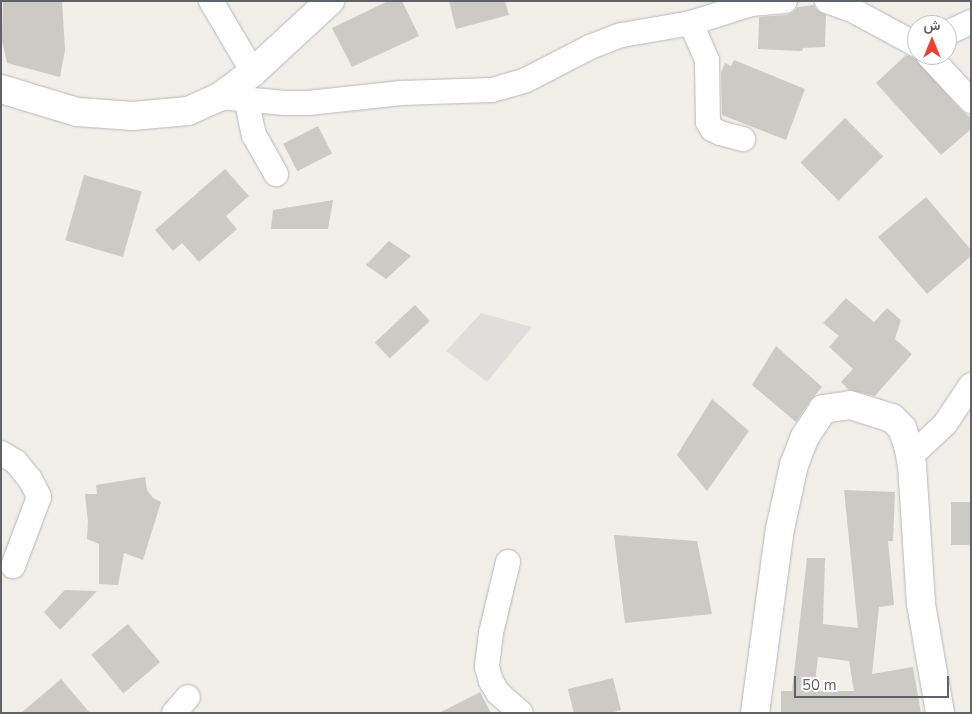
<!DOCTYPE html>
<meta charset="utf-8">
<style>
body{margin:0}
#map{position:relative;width:972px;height:714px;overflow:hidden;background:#f1efe8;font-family:"Nunito Sans",Vazirmatn,sans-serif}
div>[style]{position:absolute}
.industrial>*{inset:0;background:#e0deda}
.building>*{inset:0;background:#cccac5;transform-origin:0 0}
.roads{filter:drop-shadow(0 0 1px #b5b8bc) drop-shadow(0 0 1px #b5b8bc)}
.street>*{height:24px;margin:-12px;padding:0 12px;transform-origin:12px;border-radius:12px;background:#fff}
.secondary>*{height:28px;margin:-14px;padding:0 14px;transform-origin:14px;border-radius:14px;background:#fff}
span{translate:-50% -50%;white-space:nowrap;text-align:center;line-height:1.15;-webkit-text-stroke:4px #fff;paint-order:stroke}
.frame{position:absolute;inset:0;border:2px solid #5f6368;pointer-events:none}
.north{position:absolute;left:907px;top:15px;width:50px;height:50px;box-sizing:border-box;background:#fff;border:1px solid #bfc1c3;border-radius:50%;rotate:0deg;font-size:14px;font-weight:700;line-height:20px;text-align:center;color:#5f6368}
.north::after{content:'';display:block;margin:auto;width:18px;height:22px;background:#ea4335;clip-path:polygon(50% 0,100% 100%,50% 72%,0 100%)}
.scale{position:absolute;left:794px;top:676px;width:155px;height:22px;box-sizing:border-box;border:2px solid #5f6368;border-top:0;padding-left:6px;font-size:15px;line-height:18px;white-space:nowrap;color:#5f6368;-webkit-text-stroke:4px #fff;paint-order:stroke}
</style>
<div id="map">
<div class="industrial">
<i style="clip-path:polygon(481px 313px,532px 327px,487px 382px,446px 351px)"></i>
</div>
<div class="building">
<i style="clip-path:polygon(3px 1px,62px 1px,65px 50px,60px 77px,7px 63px,2px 40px)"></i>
<i style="clip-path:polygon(388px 1px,402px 1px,419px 36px,352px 67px,332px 28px)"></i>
<i style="clip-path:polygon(449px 1px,505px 1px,509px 15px,456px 29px)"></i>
<i style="clip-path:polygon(814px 5px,817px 10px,826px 15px,825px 47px,803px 48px,802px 51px,758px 49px,759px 17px,786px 15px,793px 12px,798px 7px)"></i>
<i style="clip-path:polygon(906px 55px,915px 58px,961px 110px,971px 118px,971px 129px,941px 155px,876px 83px)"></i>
<i style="clip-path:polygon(734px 60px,805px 89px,786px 140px,722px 115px,721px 73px,725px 63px,731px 66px)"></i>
<i style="left:845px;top:118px;width:54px;height:63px;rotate:45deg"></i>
<i style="left:318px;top:126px;width:31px;height:39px;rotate:63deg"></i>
<i style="clip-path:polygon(225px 169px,249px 196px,226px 216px,237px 229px,199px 262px,182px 243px,173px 251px,155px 230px)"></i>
<i style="left:84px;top:175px;width:60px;height:68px;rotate:16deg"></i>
<i style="clip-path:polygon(926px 197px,971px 250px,971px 256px,927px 294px,878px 237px)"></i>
<i style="clip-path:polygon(333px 200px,328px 229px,271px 229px,273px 210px)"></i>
<i style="clip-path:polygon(389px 241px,411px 256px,386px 279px,366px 265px)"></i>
<i style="clip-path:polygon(846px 298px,874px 322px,887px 308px,901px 320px,895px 339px,912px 354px,875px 396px,849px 390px,841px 382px,853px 369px,829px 347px,839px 336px,823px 323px)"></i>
<i style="left:415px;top:305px;width:22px;height:55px;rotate:47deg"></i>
<i style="clip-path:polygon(776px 346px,822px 387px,810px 401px,796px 422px,752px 385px)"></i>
<i style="clip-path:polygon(712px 399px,749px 431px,707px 491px,677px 455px)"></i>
<i style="clip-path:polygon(145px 477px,147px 490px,153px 498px,161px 502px,143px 560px,124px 553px,118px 585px,99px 584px,99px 544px,87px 539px,88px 522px,85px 494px,97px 494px,96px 485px)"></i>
<i style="clip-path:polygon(evenodd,844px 490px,895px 492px,893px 541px,888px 541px,894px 605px,879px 607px,872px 674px,913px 667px,921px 713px,781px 713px,781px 691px,792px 691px,807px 558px,825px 558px,823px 624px,858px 628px,844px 490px,818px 657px,849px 661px,854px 691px,814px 691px,818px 657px)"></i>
<i style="left:971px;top:502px;width:43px;height:20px;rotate:90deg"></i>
<i style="clip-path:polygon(614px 535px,697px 541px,712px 614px,625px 623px)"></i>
<i style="clip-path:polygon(65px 590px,97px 591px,60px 630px,44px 612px)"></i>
<i style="left:128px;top:624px;width:50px;height:48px;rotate:50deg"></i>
<i style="clip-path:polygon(613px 678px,621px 710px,610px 713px,574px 713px,568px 689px)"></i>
<i style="clip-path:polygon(61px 679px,90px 713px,21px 713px)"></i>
<i style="clip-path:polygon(480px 692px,491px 713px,439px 713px)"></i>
</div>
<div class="roads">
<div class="street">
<i style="left:211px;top:1px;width:82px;rotate:59.4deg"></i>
<i style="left:827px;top:1px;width:29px;rotate:20deg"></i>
<i style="left:854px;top:11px;width:72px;rotate:28.4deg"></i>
<i style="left:691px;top:23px;width:40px;rotate:66.6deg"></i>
<i style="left:707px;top:60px;width:62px;rotate:89.1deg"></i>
<i style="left:708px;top:122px;width:8px;rotate:60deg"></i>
<i style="left:712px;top:129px;width:9px;rotate:27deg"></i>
<i style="left:720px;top:133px;width:24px;rotate:15deg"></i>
<i style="left:947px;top:33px;width:26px;rotate:-25deg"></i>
<i style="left:928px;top:55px;width:63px;rotate:46.9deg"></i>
<i style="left:220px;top:97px;width:65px;rotate:5.3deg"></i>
<i style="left:285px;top:103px;width:23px"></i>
<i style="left:308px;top:103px;width:94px;rotate:-6.1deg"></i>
<i style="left:401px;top:93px;width:91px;rotate:-1.9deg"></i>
<i style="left:492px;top:90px;width:35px;rotate:-16deg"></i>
<i style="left:526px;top:80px;width:72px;rotate:-27.3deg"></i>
<i style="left:590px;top:47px;width:34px;rotate:-21deg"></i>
<i style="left:622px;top:35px;width:70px;rotate:-9.9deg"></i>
<i style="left:691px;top:23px;width:63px;rotate:-17.6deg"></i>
<i style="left:751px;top:4px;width:34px;rotate:-5deg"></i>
<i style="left:246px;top:98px;width:38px;rotate:78deg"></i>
<i style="left:254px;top:135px;width:45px;rotate:60.6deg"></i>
<i style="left:1px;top:453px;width:17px;rotate:31deg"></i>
<i style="left:16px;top:462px;width:22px;rotate:51deg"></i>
<i style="left:30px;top:479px;width:20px;rotate:63deg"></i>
<i style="left:39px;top:497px;width:74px;rotate:110.6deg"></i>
<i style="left:910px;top:457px;width:48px;rotate:-43.3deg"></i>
<i style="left:945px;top:424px;width:47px;rotate:-56.3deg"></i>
<i style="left:508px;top:562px;width:73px;rotate:103.5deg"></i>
<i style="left:491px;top:633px;width:34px;rotate:97deg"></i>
<i style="left:487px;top:667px;width:15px;rotate:74deg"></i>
<i style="left:491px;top:681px;width:14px;rotate:60deg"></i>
<i style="left:498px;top:693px;width:30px;rotate:41deg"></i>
<i style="left:174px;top:713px;width:21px;rotate:-49deg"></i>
</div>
<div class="secondary">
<i style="left:1px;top:89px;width:79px;rotate:16.8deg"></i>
<i style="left:77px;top:112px;width:56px;rotate:4.1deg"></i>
<i style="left:133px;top:116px;width:55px;rotate:-5.2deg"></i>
<i style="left:188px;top:111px;width:35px;rotate:-24deg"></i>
<i style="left:220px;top:97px;width:41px;rotate:-37.1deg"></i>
<i style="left:253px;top:72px;width:105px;rotate:-42.7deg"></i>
<i style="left:755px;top:713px;width:186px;rotate:-82.3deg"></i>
<i style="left:780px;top:529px;width:66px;rotate:-77.7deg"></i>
<i style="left:794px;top:465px;width:30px;rotate:-69deg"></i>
<i style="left:805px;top:437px;width:33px;rotate:-57deg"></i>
<i style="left:823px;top:409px;width:27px;rotate:-8deg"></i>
<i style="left:850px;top:405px;width:44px;rotate:17.2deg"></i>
<i style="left:892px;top:418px;width:14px;rotate:45deg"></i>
<i style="left:902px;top:428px;width:18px;rotate:71deg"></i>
<i style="left:908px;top:445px;width:20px;rotate:79deg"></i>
<i style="left:912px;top:465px;width:139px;rotate:86.3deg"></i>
<i style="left:921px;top:604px;width:111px;rotate:80.1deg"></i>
</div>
</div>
<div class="frame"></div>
<div class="north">ش</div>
<div class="scale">50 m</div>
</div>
